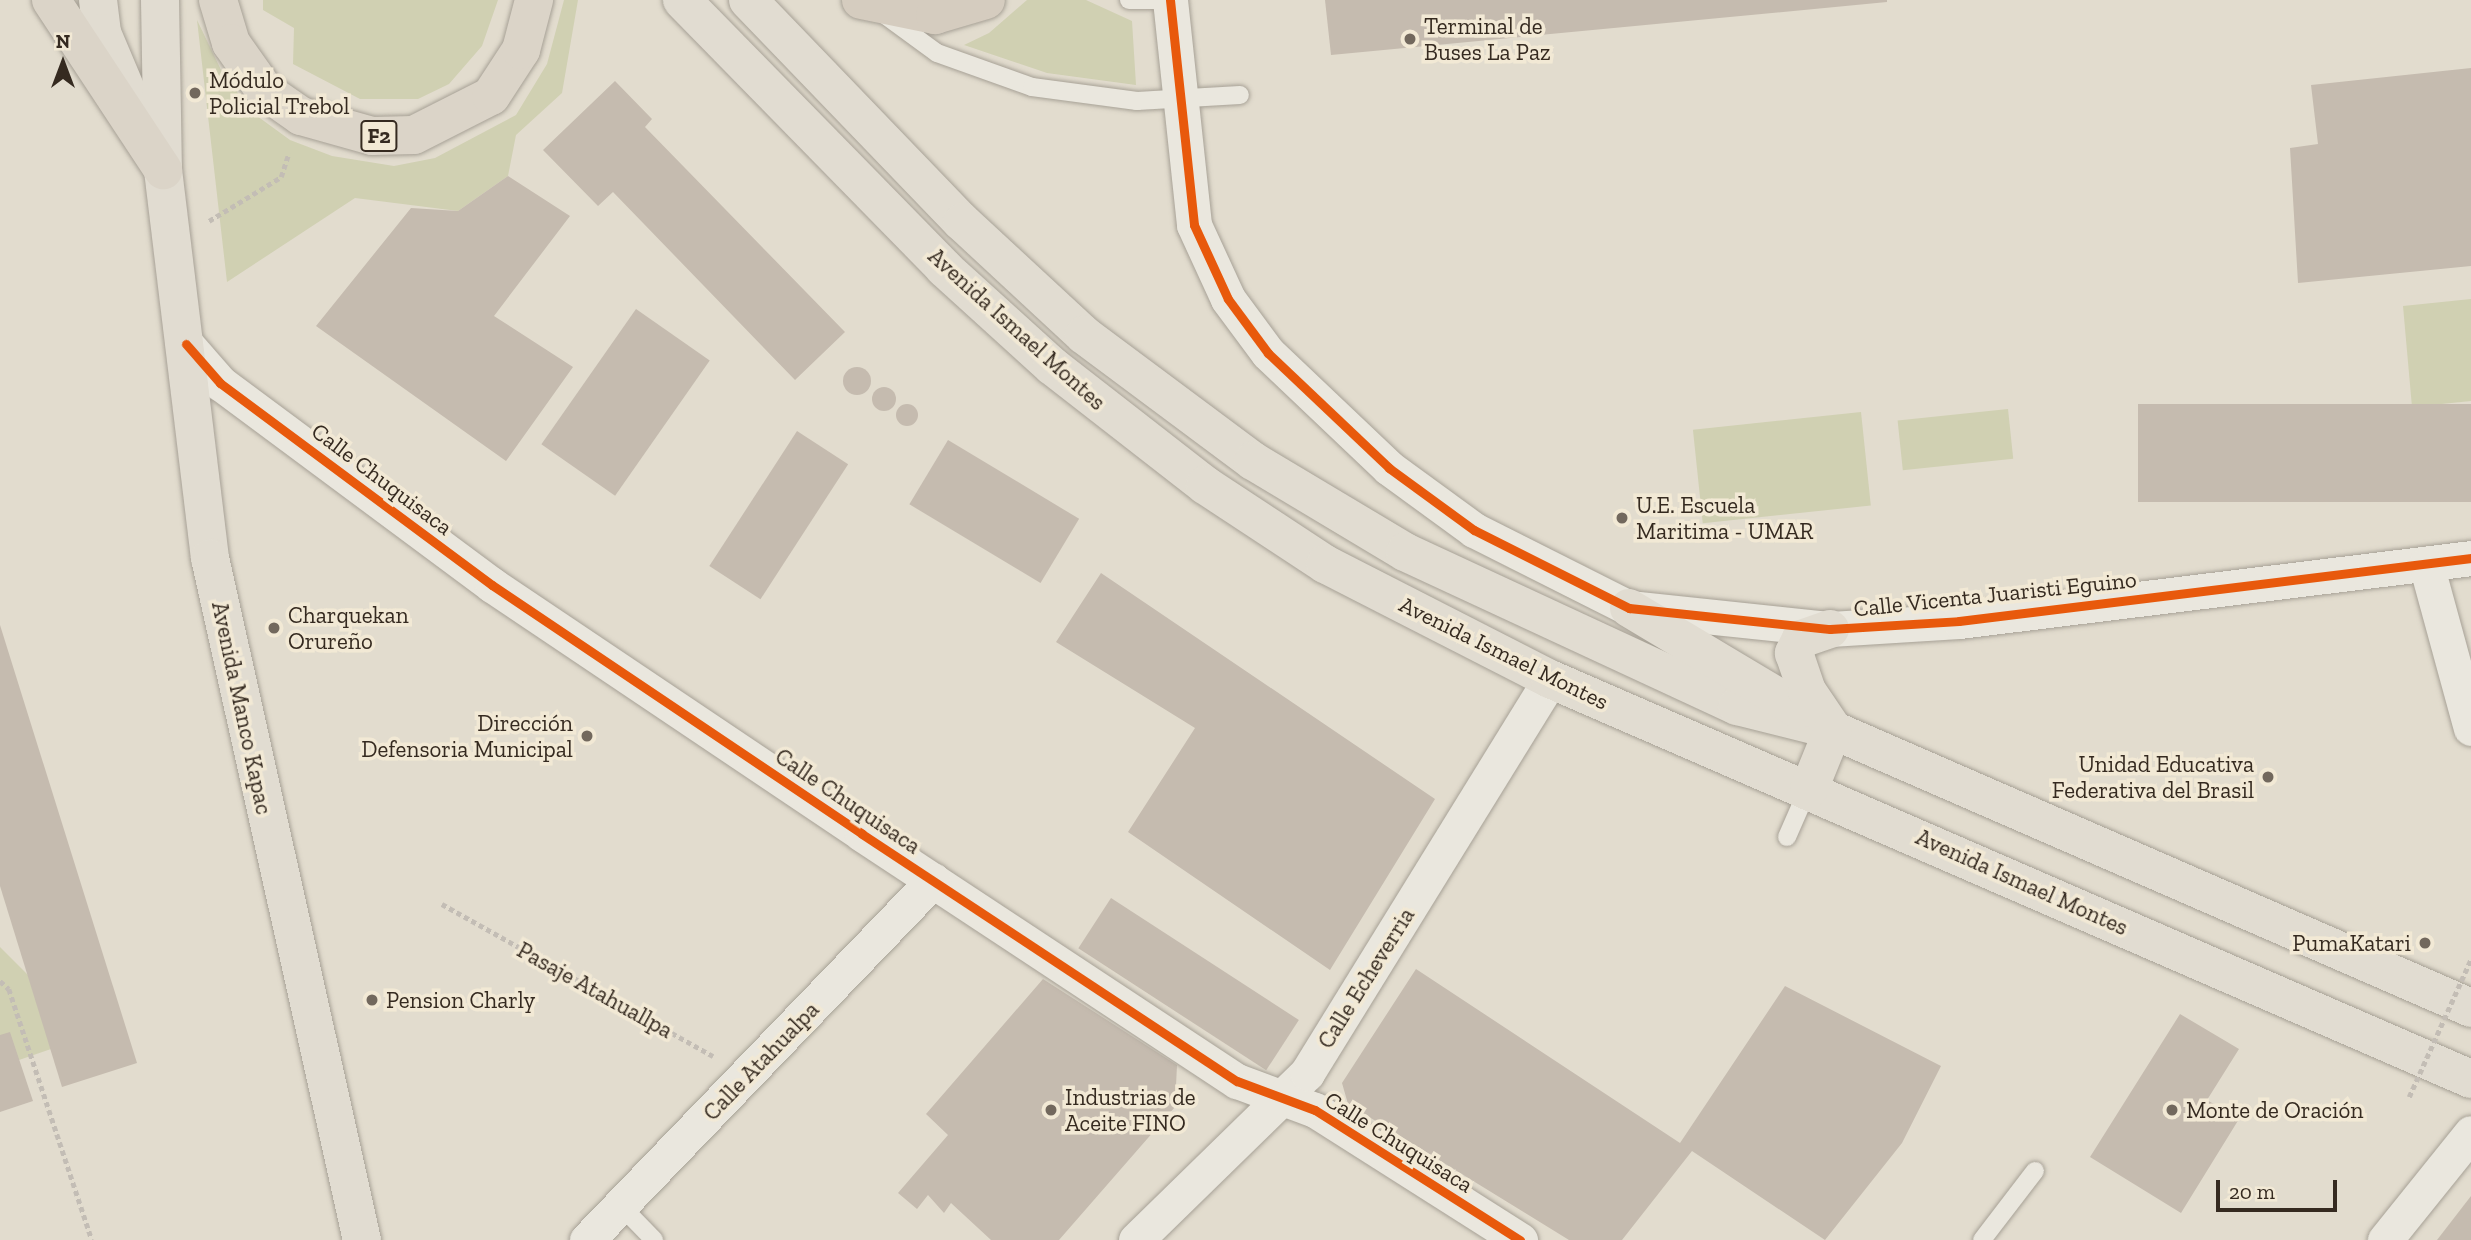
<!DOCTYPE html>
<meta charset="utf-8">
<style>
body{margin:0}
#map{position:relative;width:2471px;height:1240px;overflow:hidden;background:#e2dcce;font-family:"Zilla Slab",serif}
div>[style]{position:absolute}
.green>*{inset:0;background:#d0d0b2;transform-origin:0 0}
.building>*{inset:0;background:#c5bbaf;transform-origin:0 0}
.round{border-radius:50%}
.path>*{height:4.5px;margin-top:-2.25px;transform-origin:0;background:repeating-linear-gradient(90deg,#c3bdb5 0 5px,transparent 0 8.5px)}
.roads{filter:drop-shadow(0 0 2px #a7a196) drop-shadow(0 0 2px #a7a196)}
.service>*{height:18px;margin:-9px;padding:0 9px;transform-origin:9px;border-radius:9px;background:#eae7de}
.minor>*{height:35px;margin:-17.5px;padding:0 17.5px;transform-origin:17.5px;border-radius:17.5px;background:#eae7de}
.primary>*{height:38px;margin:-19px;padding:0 19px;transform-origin:19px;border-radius:19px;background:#e1dcd1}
.trunk>*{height:38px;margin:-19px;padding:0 19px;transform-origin:19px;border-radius:19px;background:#dbd4c8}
.motorway>*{height:38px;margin:-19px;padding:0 19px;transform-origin:19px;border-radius:19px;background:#d5ccbf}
.path-bridge>*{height:4.5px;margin-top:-2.25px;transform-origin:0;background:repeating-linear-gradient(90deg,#c3bdb5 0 5px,transparent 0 8.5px)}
.cycleway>*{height:9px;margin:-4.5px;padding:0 4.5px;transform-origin:4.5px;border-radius:4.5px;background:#e8590c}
.dots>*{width:19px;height:19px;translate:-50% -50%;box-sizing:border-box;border:4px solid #f2e9d5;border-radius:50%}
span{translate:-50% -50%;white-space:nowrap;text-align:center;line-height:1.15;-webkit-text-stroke:7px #f2e9d5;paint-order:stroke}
.shield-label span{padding:2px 5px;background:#f2e9d5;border:2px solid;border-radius:5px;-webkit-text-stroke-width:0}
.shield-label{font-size:21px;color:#352a20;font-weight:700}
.poi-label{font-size:23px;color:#352a20}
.left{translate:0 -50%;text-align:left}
.right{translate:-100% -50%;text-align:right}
.street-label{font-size:23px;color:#352a20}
.north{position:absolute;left:28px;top:28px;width:70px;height:70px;-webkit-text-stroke:5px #f2e9d5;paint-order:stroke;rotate:0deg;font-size:19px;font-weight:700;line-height:28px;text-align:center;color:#352a20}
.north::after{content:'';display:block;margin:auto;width:24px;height:32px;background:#352a20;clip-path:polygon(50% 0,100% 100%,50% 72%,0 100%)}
.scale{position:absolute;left:2216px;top:1180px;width:121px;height:32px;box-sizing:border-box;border:4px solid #352a20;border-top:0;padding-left:9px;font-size:21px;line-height:24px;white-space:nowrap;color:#352a20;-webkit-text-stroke:5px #f2e9d5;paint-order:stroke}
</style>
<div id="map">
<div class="green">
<i style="clip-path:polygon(263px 0,498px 0,482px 46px,449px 84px,418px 99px,360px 99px,293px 64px,294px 28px,263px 10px)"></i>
<i style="clip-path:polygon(564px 0,578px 0,562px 93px,516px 135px,508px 176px,458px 211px,355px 198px,227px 282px,197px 20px,222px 72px,253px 113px,290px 140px,332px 156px,394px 166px,435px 158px,516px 115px,547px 64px)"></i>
<i style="clip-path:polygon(1027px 0,1086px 0,1132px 21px,1136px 85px,1047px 73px,964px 45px,989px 33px)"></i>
<i style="clip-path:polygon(2471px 299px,2471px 401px,2412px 407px,2403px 306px)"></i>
<i style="left:2008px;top:409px;width:50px;height:111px;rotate:84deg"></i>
<i style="left:1861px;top:412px;width:94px;height:169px;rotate:84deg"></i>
<i style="clip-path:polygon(0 947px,28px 975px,51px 1049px,19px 1060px,0 1112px)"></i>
</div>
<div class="building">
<i style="clip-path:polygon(1325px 0,1887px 0,1887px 2px,1331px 55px)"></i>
<i style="clip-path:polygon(2471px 68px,2471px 266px,2298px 283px,2290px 148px,2318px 144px,2311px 85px)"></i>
<i style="clip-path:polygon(615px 81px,652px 119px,645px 127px,845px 332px,795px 380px,613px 192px,598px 206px,543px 150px)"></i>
<i style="clip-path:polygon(508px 176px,570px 216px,494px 316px,573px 367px,506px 461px,316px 326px,411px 208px,458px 211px)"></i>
<i style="left:636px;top:309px;width:90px;height:165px;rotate:35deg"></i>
<i class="round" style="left:843px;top:367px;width:28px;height:28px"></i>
<i class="round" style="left:872px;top:387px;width:24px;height:24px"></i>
<i style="left:2471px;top:404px;width:98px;height:333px;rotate:90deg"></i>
<i class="round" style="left:896px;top:404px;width:22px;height:22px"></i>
<i style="left:797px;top:431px;width:61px;height:161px;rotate:33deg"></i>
<i style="left:948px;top:440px;width:153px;height:75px;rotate:31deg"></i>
<i style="clip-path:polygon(1101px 573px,1435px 799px,1330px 970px,1128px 832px,1195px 728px,1056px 642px)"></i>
<i style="clip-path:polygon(0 625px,137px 1063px,62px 1087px,0 886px)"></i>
<i style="left:1111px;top:898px;width:224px;height:60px;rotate:33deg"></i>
<i style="clip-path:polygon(1416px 969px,1680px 1143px,1785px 986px,1941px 1066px,1902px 1143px,1825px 1240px,1692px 1151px,1622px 1240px,1569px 1240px,1348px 1104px,1342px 1083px)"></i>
<i style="clip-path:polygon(1043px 979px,1177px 1065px,1175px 1107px,1059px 1240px,991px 1240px,951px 1203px,944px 1213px,928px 1195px,917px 1209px,898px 1193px,948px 1135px,926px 1114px)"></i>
<i style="clip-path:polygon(2180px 1014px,2239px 1049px,2207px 1100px,2239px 1119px,2181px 1213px,2090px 1157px)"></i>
<i style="clip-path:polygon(10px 1032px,33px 1101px,0 1112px,0 1035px)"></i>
<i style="clip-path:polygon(2471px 1196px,2471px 1240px,2437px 1240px)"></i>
</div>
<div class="path">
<i style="left:209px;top:221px;width:84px;rotate:-31.4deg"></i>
<i style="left:281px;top:177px;width:25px;rotate:-72deg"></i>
<i style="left:442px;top:904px;width:311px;rotate:29.3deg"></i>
<i style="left:0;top:981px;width:12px;rotate:42deg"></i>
<i style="left:9px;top:989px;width:264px;rotate:71.7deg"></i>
</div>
<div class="roads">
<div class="service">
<i style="left:1129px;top:0;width:45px"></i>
<i style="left:885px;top:15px;width:64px;rotate:36.2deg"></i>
<i style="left:937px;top:53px;width:101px;rotate:19.7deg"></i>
<i style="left:1032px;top:87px;width:106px;rotate:7.6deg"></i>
<i style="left:1137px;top:101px;width:103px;rotate:-3.3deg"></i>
<i style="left:1787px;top:837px;width:52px;rotate:-66.4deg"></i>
<i style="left:620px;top:1205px;width:49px;rotate:45.8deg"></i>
<i style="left:1982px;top:1240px;width:87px;rotate:-52.5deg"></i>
</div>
<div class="minor">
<i style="left:1170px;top:0;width:226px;rotate:83.9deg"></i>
<i style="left:1194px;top:225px;width:81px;rotate:65.3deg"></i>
<i style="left:1228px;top:299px;width:67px;rotate:53.5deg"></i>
<i style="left:1268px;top:353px;width:167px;rotate:43.5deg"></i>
<i style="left:1389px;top:468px;width:105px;rotate:36.1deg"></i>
<i style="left:1474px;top:530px;width:174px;rotate:26.7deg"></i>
<i style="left:1629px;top:608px;width:202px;rotate:6deg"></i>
<i style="left:1830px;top:629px;width:129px;rotate:-3.5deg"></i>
<i style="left:1959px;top:621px;width:516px;rotate:-7.01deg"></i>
<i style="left:186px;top:344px;width:52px;rotate:48.9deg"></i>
<i style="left:220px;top:383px;width:339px;rotate:36.6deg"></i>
<i style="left:492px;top:585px;width:446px;rotate:33.9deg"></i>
<i style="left:862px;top:834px;width:449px;rotate:33.4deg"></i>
<i style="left:1237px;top:1081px;width:83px;rotate:20.4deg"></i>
<i style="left:1315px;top:1110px;width:243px;rotate:32.4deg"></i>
<i style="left:2426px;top:564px;width:170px;rotate:74.7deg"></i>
<i style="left:587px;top:1240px;width:499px;rotate:-46.1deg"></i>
<i style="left:1136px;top:1240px;width:239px;rotate:-44.3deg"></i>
<i style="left:1307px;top:1073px;width:463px;rotate:-58.3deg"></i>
<i style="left:2385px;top:1240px;width:137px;rotate:-51.2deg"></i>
</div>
<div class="primary">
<i style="left:98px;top:0;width:33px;rotate:83deg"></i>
<i style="left:102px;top:33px;width:77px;rotate:67.1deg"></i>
<i style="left:160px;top:0;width:170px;rotate:89deg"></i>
<i style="left:163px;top:170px;width:391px;rotate:83.1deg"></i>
<i style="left:210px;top:558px;width:699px;rotate:77.44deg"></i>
<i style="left:682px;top:0;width:375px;rotate:45.6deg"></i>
<i style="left:944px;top:268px;width:146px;rotate:42.2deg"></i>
<i style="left:1052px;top:366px;width:194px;rotate:37.9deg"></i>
<i style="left:1205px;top:485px;width:144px;rotate:33.4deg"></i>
<i style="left:1325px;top:564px;width:253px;rotate:27.1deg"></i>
<i style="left:1550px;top:679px;width:1004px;rotate:23.48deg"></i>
<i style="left:748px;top:0;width:308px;rotate:46.1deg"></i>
<i style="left:962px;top:222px;width:166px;rotate:42.8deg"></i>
<i style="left:1084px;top:335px;width:211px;rotate:36.7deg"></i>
<i style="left:1253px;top:461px;width:177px;rotate:30.9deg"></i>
<i style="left:1405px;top:552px;width:366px;rotate:24.9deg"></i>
<i style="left:1737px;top:706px;width:99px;rotate:14deg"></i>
<i style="left:1833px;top:730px;width:696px;rotate:23.54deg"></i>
<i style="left:1629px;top:608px;width:197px;rotate:30.9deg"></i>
<i style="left:1830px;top:629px;width:31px;rotate:161deg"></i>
<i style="left:1801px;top:639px;width:16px;rotate:117deg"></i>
<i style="left:1794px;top:653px;width:40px;rotate:71.1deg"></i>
<i style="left:1807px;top:691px;width:41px;rotate:55.9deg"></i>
<i style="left:1809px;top:789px;width:64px;rotate:-67.9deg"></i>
</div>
<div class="trunk">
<i style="left:51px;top:0;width:204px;rotate:56.6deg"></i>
<i style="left:218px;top:0;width:45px;rotate:73.2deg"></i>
<i style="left:231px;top:43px;width:59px;rotate:54.7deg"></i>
<i style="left:265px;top:91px;width:44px;rotate:34.8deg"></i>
<i style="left:301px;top:116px;width:74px;rotate:15.7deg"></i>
<i style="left:372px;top:136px;width:42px;rotate:-1.4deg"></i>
<i style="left:414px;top:135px;width:86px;rotate:-26.9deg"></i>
<i style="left:491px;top:96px;width:55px;rotate:-56.9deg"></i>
<i style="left:521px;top:50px;width:52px;rotate:-75.4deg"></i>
</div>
<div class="motorway">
<i style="left:861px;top:0;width:76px;rotate:11.5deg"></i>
<i style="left:935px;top:15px;width:53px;rotate:-16.4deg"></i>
</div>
</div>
<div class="path-bridge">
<i style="left:2409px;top:1097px;width:151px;rotate:-65.8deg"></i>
</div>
<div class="cycleway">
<i style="left:1170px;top:0;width:226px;rotate:83.9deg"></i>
<i style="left:1194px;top:225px;width:81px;rotate:65.3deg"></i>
<i style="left:1228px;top:299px;width:67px;rotate:53.5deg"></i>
<i style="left:1268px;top:353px;width:167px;rotate:43.5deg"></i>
<i style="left:1389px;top:468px;width:105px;rotate:36.1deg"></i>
<i style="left:1474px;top:530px;width:174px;rotate:26.7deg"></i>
<i style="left:1629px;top:608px;width:202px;rotate:6deg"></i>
<i style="left:1830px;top:629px;width:129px;rotate:-3.5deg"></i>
<i style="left:1959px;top:621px;width:516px;rotate:-7.01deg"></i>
<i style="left:186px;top:344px;width:52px;rotate:48.9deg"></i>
<i style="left:220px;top:383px;width:339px;rotate:36.6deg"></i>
<i style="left:492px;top:585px;width:446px;rotate:33.9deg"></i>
<i style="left:862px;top:834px;width:449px;rotate:33.4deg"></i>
<i style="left:1237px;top:1081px;width:83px;rotate:20.4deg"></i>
<i style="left:1315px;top:1110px;width:243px;rotate:32.4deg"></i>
</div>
<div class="dots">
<i style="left:1410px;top:39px;background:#72685d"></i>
<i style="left:195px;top:93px;background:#72685d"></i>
<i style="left:1622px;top:518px;background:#72685d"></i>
<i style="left:274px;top:628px;background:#72685d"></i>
<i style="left:587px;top:736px;background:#72685d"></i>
<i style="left:2268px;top:777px;background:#72685d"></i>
<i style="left:2425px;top:943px;background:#72685d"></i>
<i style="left:372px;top:1000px;background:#72685d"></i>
<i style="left:1051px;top:1110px;background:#72685d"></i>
<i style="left:2172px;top:1110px;background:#72685d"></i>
</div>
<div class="shield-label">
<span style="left:379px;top:136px">F2</span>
</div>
<div class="poi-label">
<span class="left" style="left:1424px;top:39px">Terminal de<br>Buses La Paz</span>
<span class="left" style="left:209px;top:93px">Módulo<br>Policial Trebol</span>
<span class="left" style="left:1636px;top:518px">U.E. Escuela<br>Maritima - UMAR</span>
<span class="left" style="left:288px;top:628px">Charquekan<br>Orureño</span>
<span class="right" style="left:573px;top:736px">Dirección<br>Defensoria Municipal</span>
<span class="right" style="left:2254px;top:777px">Unidad Educativa<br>Federativa del Brasil</span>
<span class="right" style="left:2411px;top:943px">PumaKatari</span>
<span class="left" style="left:386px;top:1000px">Pension Charly</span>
<span class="left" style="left:1065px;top:1110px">Industrias de<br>Aceite FINO</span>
<span class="left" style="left:2186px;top:1110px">Monte de Oración</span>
</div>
<div class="street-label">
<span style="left:1017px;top:329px;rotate:42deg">Avenida Ismael Montes</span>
<span style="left:382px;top:479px;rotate:37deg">Calle Chuquisaca</span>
<span style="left:1995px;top:594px;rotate:-6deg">Calle Vicenta Juaristi Eguino</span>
<span style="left:1504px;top:653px;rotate:26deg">Avenida Ismael Montes</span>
<span style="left:242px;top:708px;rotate:78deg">Avenida Manco Kapac</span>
<span style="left:848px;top:801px;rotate:34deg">Calle Chuquisaca</span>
<span style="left:2022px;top:882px;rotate:24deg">Avenida Ismael Montes</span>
<span style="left:1366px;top:978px;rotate:-58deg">Calle Echeverria</span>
<span style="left:595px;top:990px;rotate:29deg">Pasaje Atahuallpa</span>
<span style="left:761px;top:1061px;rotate:-46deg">Calle Atahualpa</span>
<span style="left:1399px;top:1142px;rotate:32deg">Calle Chuquisaca</span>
</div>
<div class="north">N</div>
<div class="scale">20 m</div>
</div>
